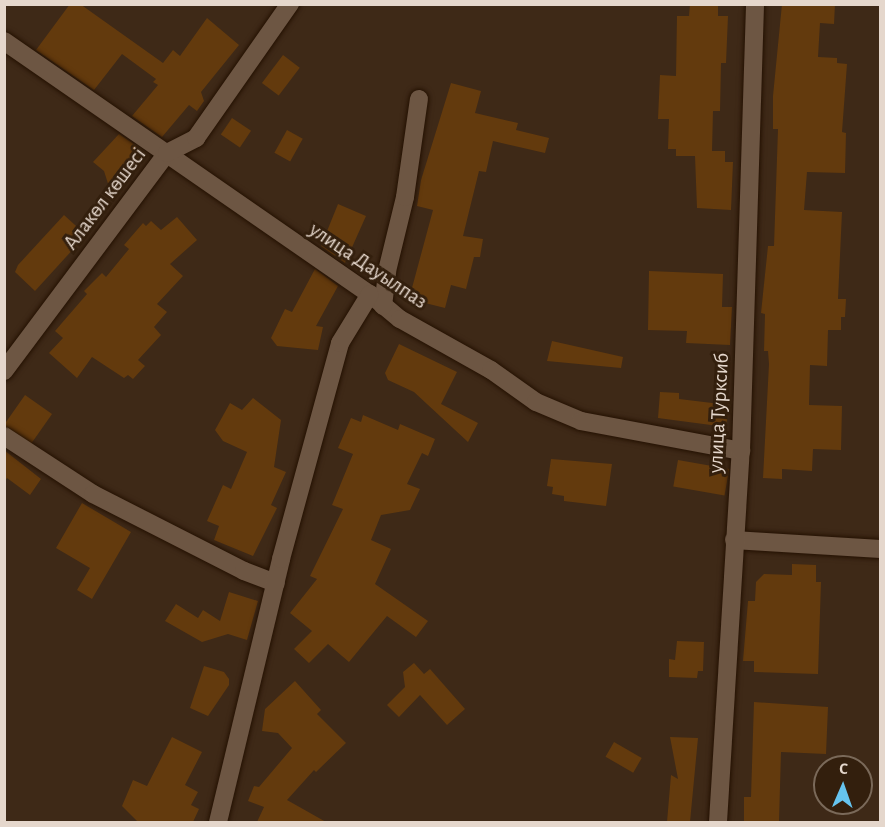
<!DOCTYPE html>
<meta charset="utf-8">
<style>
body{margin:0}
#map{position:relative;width:885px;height:827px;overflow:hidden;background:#3e2917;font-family:"Alegreya Sans",sans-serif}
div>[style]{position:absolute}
.building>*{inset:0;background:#633a0d;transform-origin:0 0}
.roads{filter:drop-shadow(0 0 2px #241102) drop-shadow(0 0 2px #241102)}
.minor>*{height:18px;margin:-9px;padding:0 9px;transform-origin:9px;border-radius:9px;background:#6d5643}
span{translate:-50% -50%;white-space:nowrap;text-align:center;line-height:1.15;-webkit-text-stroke:6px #331f0d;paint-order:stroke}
.street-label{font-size:21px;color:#e5d7cc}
.frame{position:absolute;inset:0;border:6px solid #e5d7cc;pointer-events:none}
.north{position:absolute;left:813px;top:755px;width:60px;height:60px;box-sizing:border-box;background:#331f0d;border:2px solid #7a6959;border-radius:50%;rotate:2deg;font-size:16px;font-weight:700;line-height:24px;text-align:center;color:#e5d7cc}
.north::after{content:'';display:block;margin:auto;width:21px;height:27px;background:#66c4ef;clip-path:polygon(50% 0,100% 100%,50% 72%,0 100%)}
</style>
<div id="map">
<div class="building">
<i style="clip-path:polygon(70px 4px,80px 4px,163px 63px,173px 50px,180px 56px,207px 18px,239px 45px,201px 92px,204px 101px,197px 111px,189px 105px,162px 137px,132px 116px,158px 85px,153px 82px,156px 79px,122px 54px,94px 90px,36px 50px)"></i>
<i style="clip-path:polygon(690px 4px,718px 4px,718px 16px,728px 16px,726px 63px,721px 63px,720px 111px,713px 111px,712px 151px,725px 151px,725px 162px,733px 162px,731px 210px,697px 208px,695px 156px,676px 156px,676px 149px,668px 149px,669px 119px,658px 119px,660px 75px,676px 76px,677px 16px,689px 16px)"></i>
<i style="clip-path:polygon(782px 4px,835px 4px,834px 24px,820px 23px,818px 57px,837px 58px,837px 63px,847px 64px,842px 132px,846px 133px,845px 173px,807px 172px,804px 210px,842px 212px,838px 299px,846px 299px,845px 317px,841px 317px,841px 330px,828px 330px,827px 366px,810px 365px,809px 405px,842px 406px,841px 450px,813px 449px,812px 471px,782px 469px,782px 479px,763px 478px,769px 364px,768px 351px,764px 351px,765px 314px,761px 313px,768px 246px,774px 246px,778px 129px,773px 129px,773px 96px)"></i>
<i style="left:283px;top:55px;width:21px;height:35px;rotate:37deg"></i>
<i style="clip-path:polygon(451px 83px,481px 91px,475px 113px,518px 123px,516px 130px,549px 138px,545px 153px,493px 141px,486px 172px,479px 171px,463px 236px,483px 239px,480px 257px,474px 257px,466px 289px,451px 285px,445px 308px,409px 299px,433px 210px,417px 206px,421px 180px)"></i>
<i style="left:232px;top:118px;width:23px;height:20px;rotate:34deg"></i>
<i style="left:287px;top:130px;width:18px;height:26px;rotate:29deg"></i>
<i style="clip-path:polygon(119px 134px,147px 153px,111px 193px,104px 171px,93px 162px)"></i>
<i style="clip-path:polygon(338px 204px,366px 216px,345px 263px,321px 246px)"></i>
<i style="clip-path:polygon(64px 215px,86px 235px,35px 291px,15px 272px,18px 265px)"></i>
<i style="clip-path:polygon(177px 217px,197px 240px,170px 264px,183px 276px,157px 304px,167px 312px,154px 327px,161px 335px,138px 360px,145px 366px,133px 379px,128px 375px,124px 378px,92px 357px,77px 378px,49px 353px,63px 338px,55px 331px,87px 294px,84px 291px,102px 273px,106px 277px,129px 249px,124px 245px,143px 223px,146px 226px,151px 221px,161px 230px)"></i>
<i style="clip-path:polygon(315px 269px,338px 286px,316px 326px,323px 327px,318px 350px,277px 346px,271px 338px,285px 309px,292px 312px)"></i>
<i style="clip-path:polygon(649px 271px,723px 274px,722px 307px,732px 307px,730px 345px,686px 343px,687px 331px,648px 330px)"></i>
<i style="clip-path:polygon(552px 341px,623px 357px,621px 368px,547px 361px)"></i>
<i style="clip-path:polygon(399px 344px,457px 372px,441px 404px,478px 423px,468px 442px,414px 392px,388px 380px,385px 373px)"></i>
<i style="clip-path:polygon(660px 392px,679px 393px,679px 399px,729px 405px,726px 427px,658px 418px)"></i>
<i style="left:25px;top:395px;width:33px;height:37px;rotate:35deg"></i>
<i style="clip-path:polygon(253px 398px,281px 420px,274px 467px,286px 472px,271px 505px,277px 508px,253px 556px,214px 540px,219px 526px,207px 521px,223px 485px,231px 489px,247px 452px,223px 441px,215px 430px,230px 403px,242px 410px)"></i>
<i style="clip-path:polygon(363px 415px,398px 430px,400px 424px,435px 439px,428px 456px,422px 453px,407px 484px,420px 489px,410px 510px,381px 515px,371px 540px,391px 549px,375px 584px,428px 621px,416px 637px,387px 616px,349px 662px,328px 644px,309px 663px,294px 649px,312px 631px,290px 613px,317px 579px,310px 576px,343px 509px,332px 505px,353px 454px,338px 448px,351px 418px,361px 422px)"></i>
<i style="clip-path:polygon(4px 450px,41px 479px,30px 495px,7px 478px,4px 482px)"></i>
<i style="clip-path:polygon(551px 459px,612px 464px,606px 506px,564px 501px,564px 496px,552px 494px,553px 487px,547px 486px)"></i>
<i style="left:678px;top:460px;width:52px;height:27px;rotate:10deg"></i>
<i style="clip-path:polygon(82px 503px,131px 532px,92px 599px,77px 590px,90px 568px,56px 548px)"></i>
<i style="clip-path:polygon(792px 564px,816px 565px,816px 582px,821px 582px,818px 674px,754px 672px,754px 661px,743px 661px,748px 601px,755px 601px,756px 582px,764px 574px,792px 575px)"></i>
<i style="clip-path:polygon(229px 592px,258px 601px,247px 640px,228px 634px,202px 642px,165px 621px,176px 604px,198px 618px,203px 610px,220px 621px)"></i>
<i style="clip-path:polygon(677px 641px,704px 642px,703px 671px,698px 671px,697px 678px,669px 677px,669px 659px,675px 660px)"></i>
<i style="clip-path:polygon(414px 663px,424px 674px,430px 669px,465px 709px,447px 725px,420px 695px,399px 717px,387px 705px,405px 687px,403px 672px)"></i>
<i style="clip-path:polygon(204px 666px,224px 672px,229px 679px,229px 685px,208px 716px,190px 708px)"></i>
<i style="clip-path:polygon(295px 681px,321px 710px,317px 714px,346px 743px,316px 772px,314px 770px,287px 800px,326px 822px,257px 822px,264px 807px,248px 801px,254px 786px,259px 787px,292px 748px,278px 733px,262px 731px,265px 709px)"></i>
<i style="clip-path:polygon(754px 702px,828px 707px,826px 754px,781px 752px,779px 822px,744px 822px,744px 797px,751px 797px)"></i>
<i style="clip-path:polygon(172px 737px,202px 752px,185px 785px,198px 792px,191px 805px,199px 809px,193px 822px,138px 822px,122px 806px,133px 780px,147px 786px)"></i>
<i style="clip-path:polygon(670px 737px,698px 738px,690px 822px,667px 822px,671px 775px,678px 779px)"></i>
<i style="left:614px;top:742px;width:32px;height:17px;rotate:30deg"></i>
</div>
<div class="roads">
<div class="minor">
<i style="left:4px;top:41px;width:445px;rotate:34.7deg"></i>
<i style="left:370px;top:294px;width:39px;rotate:40deg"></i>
<i style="left:400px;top:319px;width:104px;rotate:29.3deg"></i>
<i style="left:491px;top:370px;width:55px;rotate:35.4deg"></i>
<i style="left:536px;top:402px;width:49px;rotate:22.9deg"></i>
<i style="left:581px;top:421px;width:163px;rotate:10.6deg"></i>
<i style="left:383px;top:306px;width:35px;rotate:-83deg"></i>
<i style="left:387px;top:271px;width:76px;rotate:-76.3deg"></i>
<i style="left:405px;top:197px;width:99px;rotate:-81.9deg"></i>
<i style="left:4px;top:371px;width:272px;rotate:-53.2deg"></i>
<i style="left:167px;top:153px;width:33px;rotate:-27deg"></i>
<i style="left:196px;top:138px;width:164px;rotate:-55deg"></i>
<i style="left:4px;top:436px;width:106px;rotate:33.1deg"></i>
<i style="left:93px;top:494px;width:169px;rotate:27deg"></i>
<i style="left:244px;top:571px;width:34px;rotate:21deg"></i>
<i style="left:734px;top:540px;width:146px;rotate:3.5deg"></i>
<i style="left:218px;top:822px;width:270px;rotate:-76.5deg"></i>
<i style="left:281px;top:559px;width:224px;rotate:-74.7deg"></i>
<i style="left:340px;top:343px;width:57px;rotate:-58.5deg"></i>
<i style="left:718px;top:822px;width:372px;rotate:-86.5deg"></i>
<i style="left:741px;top:451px;width:447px;rotate:-88.2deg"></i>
</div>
</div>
<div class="street-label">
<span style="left:105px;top:199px;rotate:-53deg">Алакөл көшесі</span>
<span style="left:368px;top:266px;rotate:34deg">улица Дауылпаз</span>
<span style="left:719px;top:413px;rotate:-87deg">улица Турксиб</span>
</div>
<div class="frame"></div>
<div class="north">С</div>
</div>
